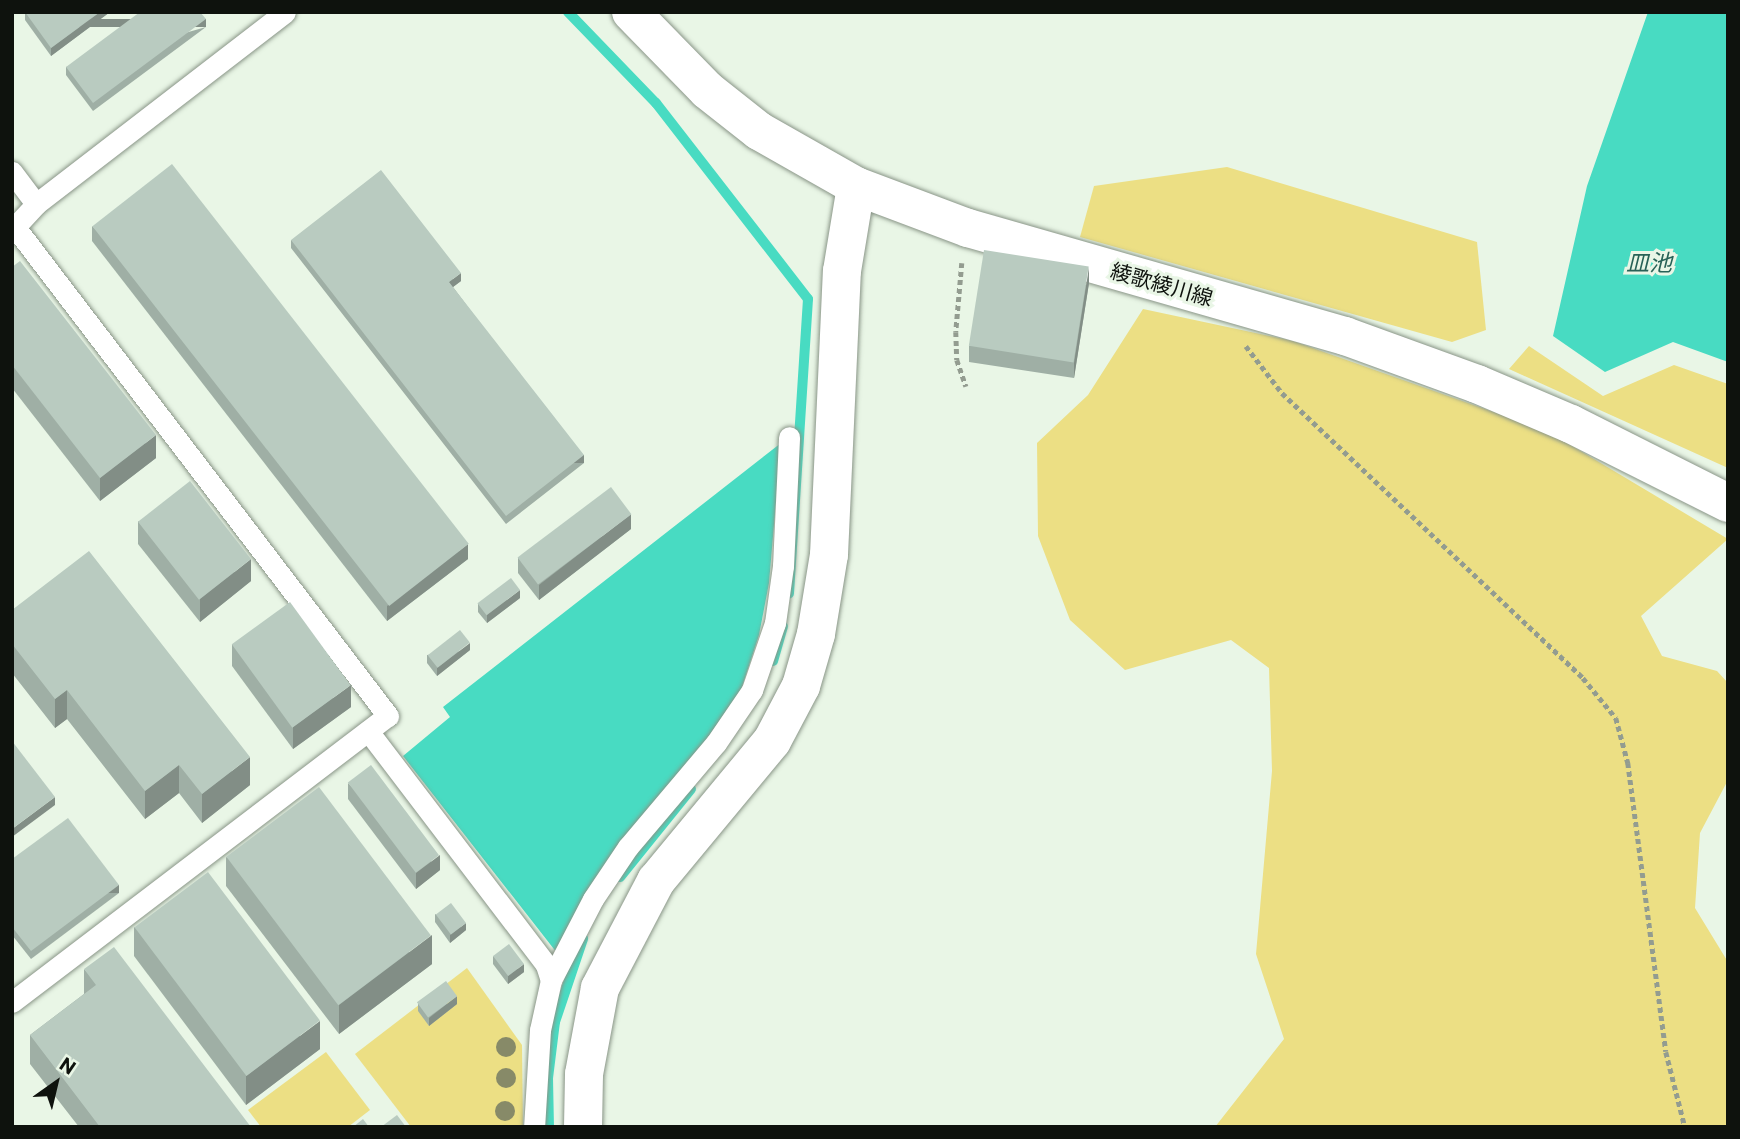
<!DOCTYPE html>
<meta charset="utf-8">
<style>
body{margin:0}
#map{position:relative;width:1740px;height:1139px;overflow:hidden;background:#e9f6e6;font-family:Commissioner,"Noto Sans JP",sans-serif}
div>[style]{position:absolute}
.green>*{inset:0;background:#ecdf84}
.water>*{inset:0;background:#48dbc2}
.stream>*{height:10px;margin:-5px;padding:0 5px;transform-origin:5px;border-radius:5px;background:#48dbc2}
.path>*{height:4.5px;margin-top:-2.25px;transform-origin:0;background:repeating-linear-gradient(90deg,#939c90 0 5px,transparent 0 8.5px)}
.roads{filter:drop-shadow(0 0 2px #899587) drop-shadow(0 0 2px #899587)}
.service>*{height:21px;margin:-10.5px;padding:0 10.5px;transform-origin:10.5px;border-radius:10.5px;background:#fff}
.tertiary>*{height:38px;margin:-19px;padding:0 19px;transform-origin:19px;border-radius:19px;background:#fff}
.secondary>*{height:38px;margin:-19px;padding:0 19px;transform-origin:19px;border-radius:19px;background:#fff}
.trees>*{width:20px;height:20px;margin:-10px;border-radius:50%;background:#878a68}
.wall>*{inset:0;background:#9fafa5}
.shaded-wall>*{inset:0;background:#828e86;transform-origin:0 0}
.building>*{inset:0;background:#b9cbc0;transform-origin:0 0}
span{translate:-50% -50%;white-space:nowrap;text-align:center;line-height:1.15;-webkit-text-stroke:6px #e9f6e6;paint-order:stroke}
.street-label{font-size:21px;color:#0e120d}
.water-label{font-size:23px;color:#286257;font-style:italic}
.frame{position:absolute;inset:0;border:14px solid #0e120d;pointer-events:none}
.north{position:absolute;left:21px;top:1048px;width:70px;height:70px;-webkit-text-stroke:5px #e9f6e6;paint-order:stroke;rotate:34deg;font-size:19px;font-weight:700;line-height:28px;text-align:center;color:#0e120d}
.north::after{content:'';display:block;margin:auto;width:24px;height:32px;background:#0e120d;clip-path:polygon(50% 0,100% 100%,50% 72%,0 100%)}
</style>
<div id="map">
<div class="green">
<i style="clip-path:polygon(1227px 167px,1477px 242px,1486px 330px,1452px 342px,1080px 237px,1094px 186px)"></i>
<i style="clip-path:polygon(1143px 309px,1293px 341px,1547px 431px,1728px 539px,1641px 616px,1662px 656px,1717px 671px,1728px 683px,1728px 780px,1700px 833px,1695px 908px,1728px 962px,1728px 1127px,1215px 1127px,1284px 1039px,1256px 954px,1272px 771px,1269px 668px,1231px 640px,1125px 670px,1070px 620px,1038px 536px,1037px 443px,1088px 395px)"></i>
<i style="clip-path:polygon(1529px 346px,1603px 396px,1674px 365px,1728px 384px,1728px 468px,1509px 369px)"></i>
<i style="clip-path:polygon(467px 968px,522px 1045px,523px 1127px,411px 1127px,355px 1054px)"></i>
<i style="clip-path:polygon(326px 1052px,370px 1110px,348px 1127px,261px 1127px,248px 1110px)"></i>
</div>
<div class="water">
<i style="clip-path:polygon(1648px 12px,1728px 12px,1728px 362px,1673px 342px,1605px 372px,1553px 336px,1587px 186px)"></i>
<i style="clip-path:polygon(781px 443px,769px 583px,759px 635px,741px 690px,557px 953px,403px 756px,450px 717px,443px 707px)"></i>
</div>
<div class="stream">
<i style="left:568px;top:12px;width:127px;rotate:46deg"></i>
<i style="left:656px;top:103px;width:248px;rotate:52.2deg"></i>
<i style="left:808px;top:299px;width:295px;rotate:93.7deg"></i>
<i style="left:773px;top:661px;width:36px;rotate:-74deg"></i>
<i style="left:620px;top:877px;width:113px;rotate:-51.1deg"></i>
<i style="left:549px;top:1127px;width:49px;rotate:-91.2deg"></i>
<i style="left:548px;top:1078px;width:56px;rotate:-82.9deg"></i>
<i style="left:555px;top:1022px;width:88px;rotate:-71.4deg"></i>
</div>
<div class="path">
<i style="left:962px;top:263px;width:69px;rotate:95deg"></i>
<i style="left:956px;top:332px;width:28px;rotate:88deg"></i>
<i style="left:957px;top:360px;width:28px;rotate:71deg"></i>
<i style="left:1246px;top:346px;width:59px;rotate:52.5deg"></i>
<i style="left:1282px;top:393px;width:415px;rotate:43.4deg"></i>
<i style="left:1583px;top:678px;width:52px;rotate:50.5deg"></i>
<i style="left:1616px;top:718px;width:47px;rotate:75.1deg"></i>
<i style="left:1628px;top:763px;width:291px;rotate:82.5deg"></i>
<i style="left:1666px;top:1052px;width:77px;rotate:75.8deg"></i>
</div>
<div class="roads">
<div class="service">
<i style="left:12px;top:172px;width:40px;rotate:53deg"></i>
<i style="left:12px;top:230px;width:35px;rotate:-47deg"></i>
<i style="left:36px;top:204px;width:314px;rotate:-37.6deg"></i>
<i style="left:368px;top:731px;width:294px;rotate:52.7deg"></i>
<i style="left:546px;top:965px;width:16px;rotate:72deg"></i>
<i style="left:551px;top:980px;width:51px;rotate:102.4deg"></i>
<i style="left:540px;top:1030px;width:97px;rotate:93.5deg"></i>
<i style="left:551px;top:980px;width:91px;rotate:-62.6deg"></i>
<i style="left:593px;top:899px;width:63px;rotate:-56.1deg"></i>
<i style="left:628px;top:847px;width:136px;rotate:-49.8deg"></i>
<i style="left:716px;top:743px;width:64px;rotate:-55.8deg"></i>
<i style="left:752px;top:690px;width:71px;rotate:-71.1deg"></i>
<i style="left:775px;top:623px;width:58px;rotate:-82deg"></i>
<i style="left:783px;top:566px;width:129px;rotate:-87.3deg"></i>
<i style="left:12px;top:1002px;width:472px;rotate:-37.3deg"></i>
<i style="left:388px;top:716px;width:615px;rotate:-127.34deg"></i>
</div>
<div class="tertiary">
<i style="left:583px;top:1127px;width:53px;rotate:-88.9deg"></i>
<i style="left:584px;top:1074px;width:87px;rotate:-79.5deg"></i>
<i style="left:600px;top:988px;width:121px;rotate:-62.4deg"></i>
<i style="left:656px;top:881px;width:182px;rotate:-50.4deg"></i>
<i style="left:772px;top:741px;width:62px;rotate:-62.2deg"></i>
<i style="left:801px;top:686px;width:54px;rotate:-73.9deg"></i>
<i style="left:816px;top:634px;width:80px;rotate:-80.7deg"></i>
<i style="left:829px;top:555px;width:284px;rotate:-87.4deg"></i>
<i style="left:842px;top:271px;width:86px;rotate:-80.6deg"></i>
</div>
<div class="secondary">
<i style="left:631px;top:12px;width:109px;rotate:45.7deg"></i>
<i style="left:707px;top:90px;width:66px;rotate:38.3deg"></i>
<i style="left:759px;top:131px;width:112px;rotate:29.6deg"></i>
<i style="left:856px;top:186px;width:120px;rotate:20.6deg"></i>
<i style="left:968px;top:228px;width:392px;rotate:16deg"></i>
<i style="left:1345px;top:336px;width:140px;rotate:20deg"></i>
<i style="left:1477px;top:384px;width:102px;rotate:23.1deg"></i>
<i style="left:1571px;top:424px;width:176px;rotate:26.7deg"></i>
</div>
</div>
<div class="trees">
<i style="left:506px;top:1047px"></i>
<i style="left:506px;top:1078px"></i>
<i style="left:505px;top:1111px"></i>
</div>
<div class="wall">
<i style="clip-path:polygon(25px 12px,110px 12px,51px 56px,25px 20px)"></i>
<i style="clip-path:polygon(206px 27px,93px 111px,66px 75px,66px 67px)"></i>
<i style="clip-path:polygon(92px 226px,468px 559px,387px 621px,92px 241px)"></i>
<i style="clip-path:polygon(291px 240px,461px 281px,453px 287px,584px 463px,506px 524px,291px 248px)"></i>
<i style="clip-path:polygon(12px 267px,156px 458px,100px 501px,12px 388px)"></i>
<i style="clip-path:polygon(1089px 283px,1074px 378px,969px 362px,969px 346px)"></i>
<i style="clip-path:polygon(138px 521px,251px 581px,200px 622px,138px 544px)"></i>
<i style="clip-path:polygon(631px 529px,539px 600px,518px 573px,518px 558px)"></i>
<i style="clip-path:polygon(520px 598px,487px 623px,478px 612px,478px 604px)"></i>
<i style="clip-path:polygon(12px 610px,250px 785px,202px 823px,179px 793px,145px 819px,67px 719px,55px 728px,12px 673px)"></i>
<i style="clip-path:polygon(232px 644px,351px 707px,293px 749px,232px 666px)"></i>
<i style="clip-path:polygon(470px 650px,437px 676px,427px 663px,427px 655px)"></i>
<i style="clip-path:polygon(348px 783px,440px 870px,416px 889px,348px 799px)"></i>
<i style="clip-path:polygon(226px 857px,432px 964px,339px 1034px,226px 886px)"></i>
<i style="clip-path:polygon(12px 859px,119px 893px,31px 959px,12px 935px)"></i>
<i style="clip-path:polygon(435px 914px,466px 930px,450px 943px,435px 922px)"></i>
<i style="clip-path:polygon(134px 927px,320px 1049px,246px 1105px,134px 956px)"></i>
<i style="clip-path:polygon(493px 956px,524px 972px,508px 984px,493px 964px)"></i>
<i style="clip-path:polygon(84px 969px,251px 1127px,79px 1127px,30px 1064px,30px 1035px,84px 994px)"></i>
<i style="clip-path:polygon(418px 1003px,457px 1004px,429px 1026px,418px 1011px)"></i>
</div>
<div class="shaded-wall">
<i style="clip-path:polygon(100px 12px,110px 12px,51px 56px,51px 48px)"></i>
<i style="left:206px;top:19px;width:8px;height:141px;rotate:90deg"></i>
<i style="clip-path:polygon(1089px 267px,1089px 283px,1074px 378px,1074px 363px)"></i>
<i style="clip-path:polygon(461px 273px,461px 281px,449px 290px,449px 282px)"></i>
<i style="clip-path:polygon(156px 435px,156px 458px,100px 501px,100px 478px)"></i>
<i style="left:584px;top:455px;width:8px;height:99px;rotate:90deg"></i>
<i style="clip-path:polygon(631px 514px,631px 529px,539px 600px,539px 585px)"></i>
<i style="clip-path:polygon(468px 544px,468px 559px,387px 621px,387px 606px)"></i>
<i style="clip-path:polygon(251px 559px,251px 581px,200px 622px,200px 599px)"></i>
<i style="clip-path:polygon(520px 590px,520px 598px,487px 623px,487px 615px)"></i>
<i style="clip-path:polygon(470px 643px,470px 650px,437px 676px,437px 668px)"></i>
<i style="clip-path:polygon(351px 685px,351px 707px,293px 749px,293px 727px)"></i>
<i style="clip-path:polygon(67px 690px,67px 719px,55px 728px,55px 699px)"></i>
<i style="clip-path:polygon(250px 757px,250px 785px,202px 823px,202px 794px)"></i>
<i style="clip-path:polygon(179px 765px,179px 793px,145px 819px,145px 791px)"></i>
<i style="clip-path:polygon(55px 797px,55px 805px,12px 837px,12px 829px)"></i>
<i style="clip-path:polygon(440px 855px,440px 870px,416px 889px,416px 873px)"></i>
<i style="left:119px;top:885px;width:8px;height:110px;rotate:90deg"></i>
<i style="clip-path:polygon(466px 923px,466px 930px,450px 943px,450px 935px)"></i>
<i style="clip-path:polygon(432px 935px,432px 964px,339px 1034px,339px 1005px)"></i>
<i style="clip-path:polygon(524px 964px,524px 972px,508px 984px,508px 976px)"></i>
<i style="clip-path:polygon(457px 996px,457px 1004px,429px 1026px,429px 1018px)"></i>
<i style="clip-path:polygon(320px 1021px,320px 1049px,246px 1105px,246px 1076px)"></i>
</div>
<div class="building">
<i style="clip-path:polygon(25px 12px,100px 12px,51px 48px)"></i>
<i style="clip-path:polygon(140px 12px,200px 12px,206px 19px,93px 103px,66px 67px)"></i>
<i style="left:172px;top:164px;width:482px;height:101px;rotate:52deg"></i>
<i style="clip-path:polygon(381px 170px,461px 273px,449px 282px,584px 455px,506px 516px,291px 240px)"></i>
<i style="left:984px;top:250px;width:106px;height:97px;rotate:9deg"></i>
<i style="clip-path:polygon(20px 261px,156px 435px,100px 478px,12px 365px,12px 267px)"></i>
<i style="left:190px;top:481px;width:99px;height:66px;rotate:52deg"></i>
<i style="left:611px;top:487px;width:34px;height:117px;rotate:53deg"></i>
<i style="clip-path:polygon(89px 551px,250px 757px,202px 794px,179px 765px,145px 791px,67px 690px,55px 699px,12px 644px,12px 610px)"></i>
<i style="left:511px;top:578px;width:15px;height:42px;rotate:53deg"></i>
<i style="left:290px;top:602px;width:103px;height:72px;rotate:54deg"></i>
<i style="left:460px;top:630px;width:16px;height:41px;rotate:52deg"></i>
<i style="clip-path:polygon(12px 741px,55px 797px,12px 829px)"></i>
<i style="left:371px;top:765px;width:113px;height:29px;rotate:53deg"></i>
<i style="left:319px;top:787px;width:186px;height:116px;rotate:53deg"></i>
<i style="clip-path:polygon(68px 818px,119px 885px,31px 951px,12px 927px,12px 859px)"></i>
<i style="left:208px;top:872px;width:186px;height:92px;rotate:53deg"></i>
<i style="left:451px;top:903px;width:25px;height:19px;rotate:53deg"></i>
<i style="left:509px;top:944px;width:25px;height:20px;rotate:53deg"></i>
<i style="clip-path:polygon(114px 947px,251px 1127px,100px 1127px,30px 1035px,96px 985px,84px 969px)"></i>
<i style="left:446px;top:981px;width:19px;height:36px;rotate:54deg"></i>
<i style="clip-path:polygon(397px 1115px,406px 1127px,381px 1127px)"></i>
<i style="clip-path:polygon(363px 1119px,369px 1127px,353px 1127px)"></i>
</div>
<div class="street-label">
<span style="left:1162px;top:284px;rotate:16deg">綾歌綾川線</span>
</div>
<div class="water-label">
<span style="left:1649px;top:262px">皿池</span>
</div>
<div class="frame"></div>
<div class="north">N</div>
</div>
